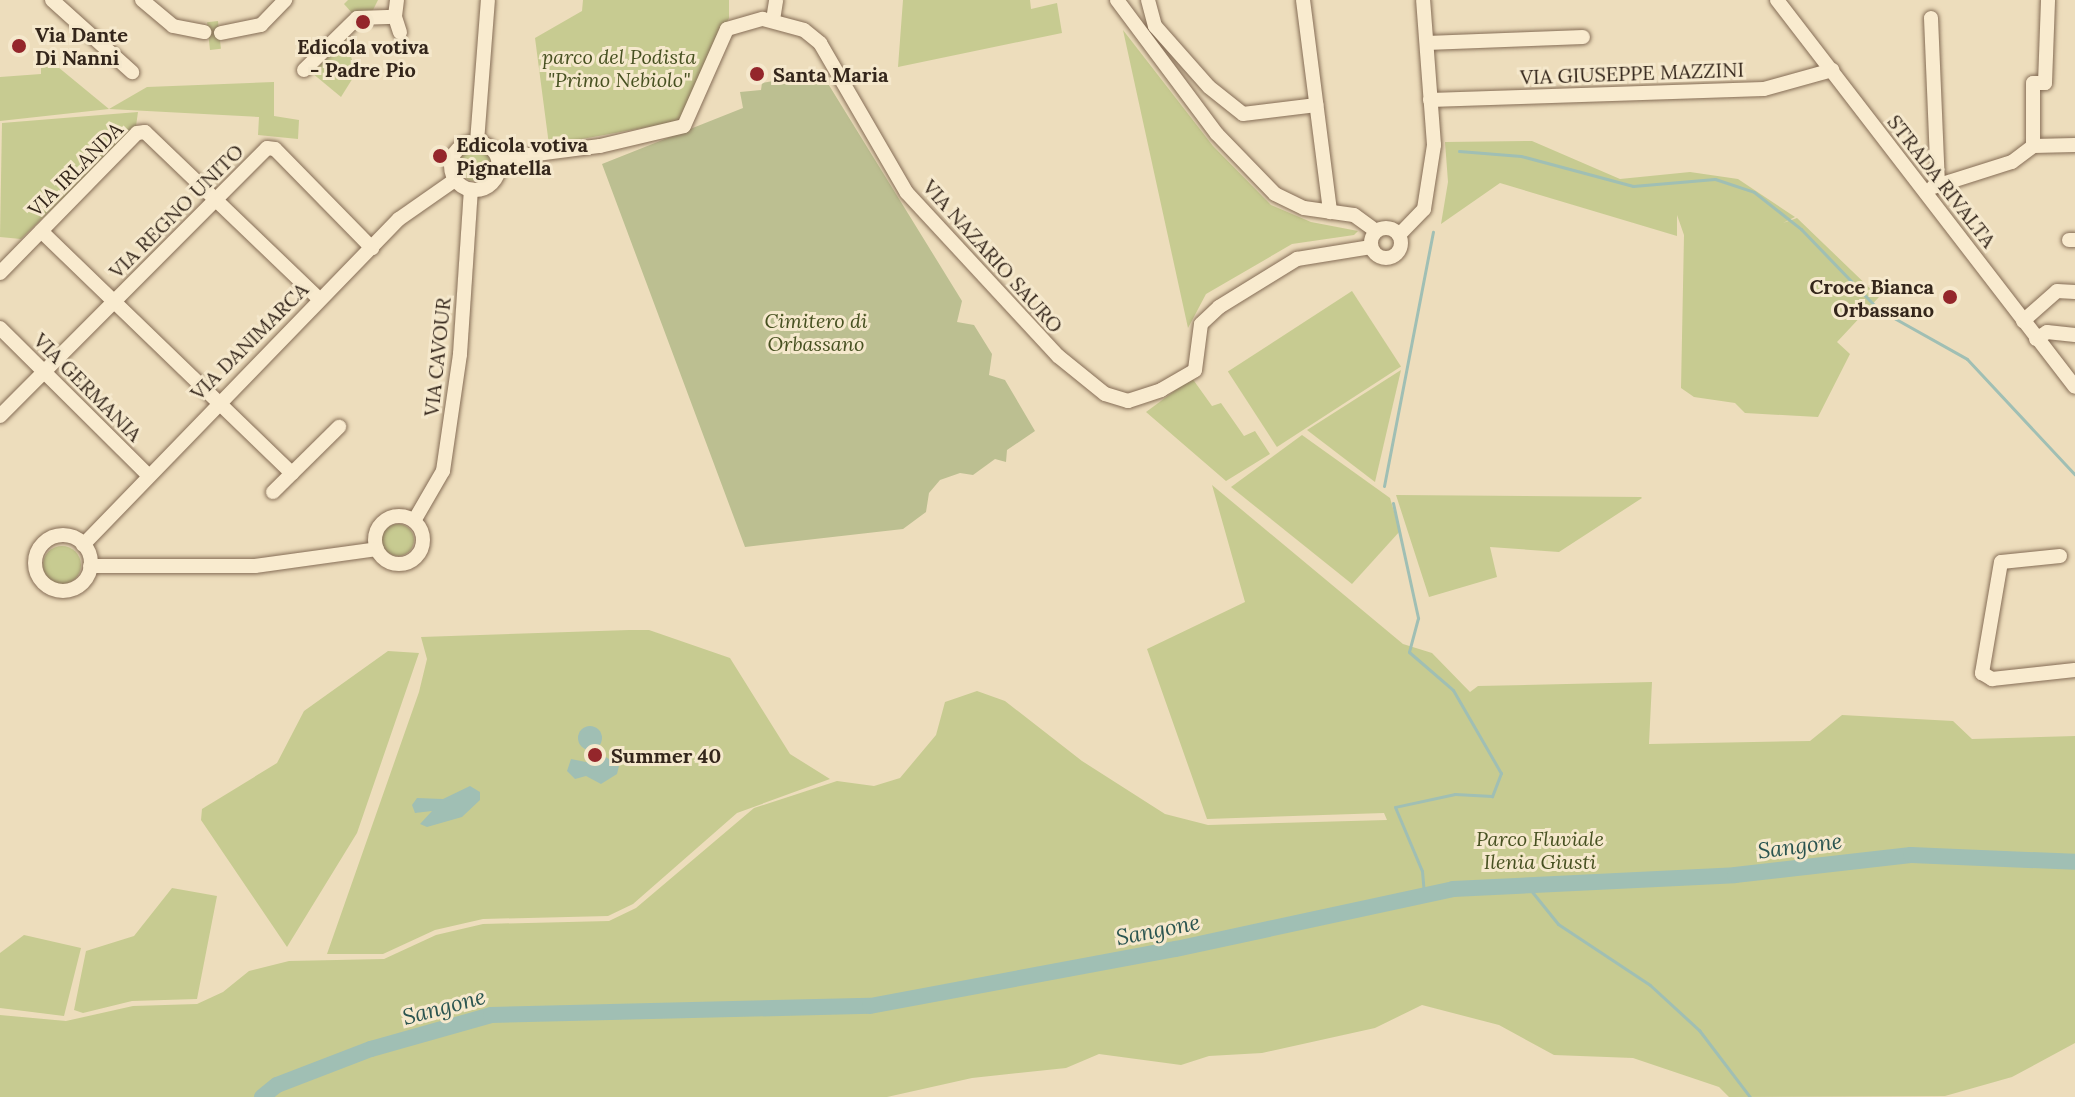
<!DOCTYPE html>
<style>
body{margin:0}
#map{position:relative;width:2075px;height:1097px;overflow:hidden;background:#edddbc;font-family:Lora,serif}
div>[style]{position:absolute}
.green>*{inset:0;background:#c7cb91;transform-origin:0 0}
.round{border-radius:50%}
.cemetery>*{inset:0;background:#bcbf91}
.water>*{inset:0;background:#a0bfb4}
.stream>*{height:3px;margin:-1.5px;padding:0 1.5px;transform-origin:1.5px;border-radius:1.5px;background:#a0bfb4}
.river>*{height:16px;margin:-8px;padding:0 8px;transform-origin:8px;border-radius:8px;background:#a0bfb4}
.roads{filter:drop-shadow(0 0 2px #856d56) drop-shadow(0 0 2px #856d56)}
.minor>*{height:14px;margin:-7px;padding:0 7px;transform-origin:7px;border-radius:7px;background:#f9ebcf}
.minor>.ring{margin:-7px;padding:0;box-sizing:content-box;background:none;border:14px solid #f9ebcf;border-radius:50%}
.dots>*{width:22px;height:22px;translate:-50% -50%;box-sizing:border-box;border:4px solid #f5e8cc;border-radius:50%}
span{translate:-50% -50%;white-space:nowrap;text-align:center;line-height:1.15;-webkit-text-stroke:6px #f5e8cc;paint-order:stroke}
.poi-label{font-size:20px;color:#34261b;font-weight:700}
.left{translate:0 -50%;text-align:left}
.right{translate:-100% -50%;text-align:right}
.park-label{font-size:20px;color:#475121;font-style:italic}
.street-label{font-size:20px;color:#34261b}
.water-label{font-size:22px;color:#2a5450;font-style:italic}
</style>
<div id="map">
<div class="green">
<i style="clip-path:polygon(348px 0,378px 0,371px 14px,352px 13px,344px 4px)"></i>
<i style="clip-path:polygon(583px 0,729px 0,729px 18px,681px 121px,549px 145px,535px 38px,582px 11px)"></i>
<i style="clip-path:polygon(903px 0,1030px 0,1031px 9px,1057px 3px,1062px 33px,898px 67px)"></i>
<i style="left:218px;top:21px;width:28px;height:11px;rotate:84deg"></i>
<i style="clip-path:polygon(1123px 30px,1213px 146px,1271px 205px,1311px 222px,1358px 231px,1354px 235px,1292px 244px,1206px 294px,1188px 328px)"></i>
<i style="clip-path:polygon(346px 40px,356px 73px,341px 97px,312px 73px)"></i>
<i style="clip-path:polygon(41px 53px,109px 109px,147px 87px,274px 82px,274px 116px,299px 120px,298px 139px,258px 135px,259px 117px,109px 109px,0 121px,0 77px,41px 74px)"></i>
<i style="clip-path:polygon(138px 112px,136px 126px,21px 239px,0 237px,2px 123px)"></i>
<i style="clip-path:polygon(1532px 141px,1620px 179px,1690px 172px,1738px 179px,1795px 217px,1783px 223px,1797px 218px,1879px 297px,1837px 342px,1850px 354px,1818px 417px,1745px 413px,1735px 403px,1694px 397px,1681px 388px,1684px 235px,1677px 215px,1677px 236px,1500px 183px,1441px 224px,1448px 182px,1445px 142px)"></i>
<i class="round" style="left:459px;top:149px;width:32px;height:32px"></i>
<i style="left:1352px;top:291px;width:90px;height:148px;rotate:57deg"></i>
<i style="clip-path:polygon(1401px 370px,1375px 482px,1307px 430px)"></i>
<i style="clip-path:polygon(1192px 378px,1212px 406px,1221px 403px,1244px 436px,1255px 431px,1270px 454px,1226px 481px,1146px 412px)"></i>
<i style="clip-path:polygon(1302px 435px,1390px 498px,1400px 531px,1352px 584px,1231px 487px)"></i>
<i style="clip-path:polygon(1212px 485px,1403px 644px,1432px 653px,1470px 692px,1478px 686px,1652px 682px,1649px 744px,1810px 741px,1842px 715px,1953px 721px,1972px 739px,2075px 736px,2075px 1043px,2012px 1077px,1945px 1096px,1729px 1097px,1719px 1087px,1633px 1058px,1554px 1055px,1499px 1025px,1422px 1005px,1375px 1028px,1262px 1053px,1209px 1056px,1181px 1065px,1099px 1054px,1066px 1068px,972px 1078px,887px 1097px,0 1097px,0 1015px,66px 1021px,133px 1006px,197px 1004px,223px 992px,249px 971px,289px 961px,384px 959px,436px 935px,483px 924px,609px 921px,636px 908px,754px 808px,837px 781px,874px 786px,900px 778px,936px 735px,945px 702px,977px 691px,1005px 701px,1082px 761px,1165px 814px,1208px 825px,1387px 820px,1384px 813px,1207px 819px,1147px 649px,1245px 602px)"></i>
<i style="clip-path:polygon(1396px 495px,1641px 497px,1642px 498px,1559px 552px,1490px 547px,1497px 577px,1429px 597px)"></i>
<i class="round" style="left:382px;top:524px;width:32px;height:32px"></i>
<i class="round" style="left:43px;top:546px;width:38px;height:38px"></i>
<i style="clip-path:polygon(629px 630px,649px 630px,730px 658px,790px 754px,830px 779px,737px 813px,633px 904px,608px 916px,483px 919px,435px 930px,383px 954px,327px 954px,419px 692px,427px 659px,421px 637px)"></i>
<i style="clip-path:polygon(388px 651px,419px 653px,357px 833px,287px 947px,201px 820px,202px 809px,277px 763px,304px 711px)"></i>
<i style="clip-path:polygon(172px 888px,217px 896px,197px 999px,132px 1001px,83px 1013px,74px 1010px,86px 951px,134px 936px)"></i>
<i style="clip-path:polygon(24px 935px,81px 948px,64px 1016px,0 1008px,0 953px)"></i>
</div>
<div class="cemetery">
<i style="clip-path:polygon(790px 78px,827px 82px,962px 301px,957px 322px,974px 325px,992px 354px,989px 375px,1005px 380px,1035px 431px,1007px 450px,1006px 462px,995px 459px,973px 475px,960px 473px,940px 480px,929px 493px,926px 512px,903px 529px,745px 547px,602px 164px,743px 108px,740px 92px,761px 90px,762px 83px)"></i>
</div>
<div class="water">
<i class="round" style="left:578px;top:726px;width:24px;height:24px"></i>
<i style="clip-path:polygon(606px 757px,619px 766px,617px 774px,601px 784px,586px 776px,575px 779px,567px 771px,571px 759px,596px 764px)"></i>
<i style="clip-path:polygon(470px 786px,480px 792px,480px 800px,462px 817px,427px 827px,420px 824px,432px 811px,415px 813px,412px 805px,417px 798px,443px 799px)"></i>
</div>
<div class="stream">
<i style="left:1459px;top:151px;width:62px;rotate:4.6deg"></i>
<i style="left:1521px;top:156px;width:116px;rotate:15deg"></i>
<i style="left:1633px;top:186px;width:82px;rotate:-4.9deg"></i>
<i style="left:1715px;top:179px;width:41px;rotate:18.4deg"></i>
<i style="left:1754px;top:192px;width:60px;rotate:38.2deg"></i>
<i style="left:1801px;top:229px;width:111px;rotate:46.1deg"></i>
<i style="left:1878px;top:309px;width:102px;rotate:29.3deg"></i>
<i style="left:1967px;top:359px;width:158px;rotate:47deg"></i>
<i style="left:1384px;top:486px;width:259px;rotate:-79.1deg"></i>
<i style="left:1393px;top:503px;width:118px;rotate:77.7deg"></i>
<i style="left:1418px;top:618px;width:35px;rotate:105deg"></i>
<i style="left:1409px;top:652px;width:58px;rotate:40.8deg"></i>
<i style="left:1453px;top:690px;width:96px;rotate:60deg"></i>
<i style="left:1501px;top:773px;width:25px;rotate:111deg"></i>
<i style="left:1492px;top:796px;width:37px;rotate:-177deg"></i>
<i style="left:1455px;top:794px;width:61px;rotate:167.8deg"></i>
<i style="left:1395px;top:807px;width:69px;rotate:67.1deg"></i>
<i style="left:1422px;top:871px;width:25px;rotate:85deg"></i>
<i style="left:1529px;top:888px;width:46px;rotate:51.1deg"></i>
<i style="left:1558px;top:924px;width:110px;rotate:33.5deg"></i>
<i style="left:1650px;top:985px;width:67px;rotate:42.6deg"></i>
<i style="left:1699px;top:1030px;width:84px;rotate:52.7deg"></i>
</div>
<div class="river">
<i style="left:262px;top:1097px;width:19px;rotate:-39deg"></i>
<i style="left:277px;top:1085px;width:101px;rotate:-21deg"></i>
<i style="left:371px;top:1049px;width:125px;rotate:-15.8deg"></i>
<i style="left:491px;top:1015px;width:379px;rotate:-1.4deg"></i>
<i style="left:870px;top:1006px;width:311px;rotate:-10.6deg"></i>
<i style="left:1176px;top:949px;width:283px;rotate:-12.2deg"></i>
<i style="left:1453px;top:889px;width:282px;rotate:-2.8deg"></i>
<i style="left:1735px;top:875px;width:177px;rotate:-6.5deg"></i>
<i style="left:1911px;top:855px;width:164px;rotate:2.4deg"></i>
</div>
<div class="roads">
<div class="minor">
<i style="left:52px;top:0;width:108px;rotate:42deg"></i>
<i style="left:142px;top:0;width:40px;rotate:40deg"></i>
<i style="left:173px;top:26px;width:32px;rotate:11deg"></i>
<i style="left:397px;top:0;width:17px;rotate:97deg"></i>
<i style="left:395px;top:17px;width:16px;rotate:72deg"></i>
<i style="left:1117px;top:0;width:167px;rotate:53.3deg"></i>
<i style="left:1217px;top:134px;width:83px;rotate:46deg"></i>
<i style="left:1275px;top:194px;width:32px;rotate:26deg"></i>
<i style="left:1304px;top:208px;width:50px;rotate:8deg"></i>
<i style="left:1354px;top:215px;width:27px;rotate:36deg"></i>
<i style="left:1148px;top:0;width:27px;rotate:75deg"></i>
<i style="left:1155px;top:26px;width:81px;rotate:48.5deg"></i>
<i style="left:1209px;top:87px;width:43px;rotate:38.5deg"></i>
<i style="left:1243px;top:114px;width:74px;rotate:-7deg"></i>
<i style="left:1303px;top:0;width:214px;rotate:82.7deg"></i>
<i style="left:1777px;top:0;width:488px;rotate:52.4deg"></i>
<i style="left:1931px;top:18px;width:165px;rotate:87.6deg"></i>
<i style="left:773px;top:20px;width:20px;rotate:-81deg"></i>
<i style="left:221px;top:33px;width:41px;rotate:-11.3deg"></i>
<i style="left:261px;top:25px;width:35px;rotate:-46deg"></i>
<i style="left:1427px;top:43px;width:156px;rotate:-2.2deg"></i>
<i style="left:304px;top:70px;width:74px;rotate:-44.5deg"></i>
<i style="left:357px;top:18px;width:38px;rotate:-2deg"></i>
<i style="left:1430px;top:100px;width:334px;rotate:-1.9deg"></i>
<i style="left:1764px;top:89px;width:71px;rotate:-15.6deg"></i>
<i style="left:477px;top:142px;width:142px;rotate:-85.6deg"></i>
<i class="ring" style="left:451px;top:142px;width:34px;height:34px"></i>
<i style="left:2033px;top:146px;width:63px;rotate:-90deg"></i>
<i style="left:2033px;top:83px;width:12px"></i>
<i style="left:2045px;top:83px;width:83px;rotate:-87.9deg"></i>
<i style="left:498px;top:159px;width:103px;rotate:-7.3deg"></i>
<i style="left:600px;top:146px;width:86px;rotate:-13.4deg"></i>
<i style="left:684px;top:126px;width:106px;rotate:-66.1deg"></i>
<i style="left:727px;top:29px;width:37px;rotate:-16deg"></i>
<i style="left:763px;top:19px;width:42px;rotate:15deg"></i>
<i style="left:804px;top:30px;width:21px;rotate:39deg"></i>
<i style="left:820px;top:43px;width:173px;rotate:59.9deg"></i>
<i style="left:907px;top:193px;width:222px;rotate:47.2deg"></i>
<i style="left:1058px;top:356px;width:60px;rotate:39deg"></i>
<i style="left:1105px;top:394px;width:24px;rotate:17deg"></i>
<i style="left:1128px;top:401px;width:35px;rotate:-18deg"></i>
<i style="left:1161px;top:390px;width:39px;rotate:-30deg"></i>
<i style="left:1195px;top:370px;width:46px;rotate:-82.6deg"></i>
<i style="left:1201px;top:324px;width:25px;rotate:-43deg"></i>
<i style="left:1219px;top:307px;width:92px;rotate:-31.6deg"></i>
<i style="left:1297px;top:259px;width:75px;rotate:-9.2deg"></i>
<i style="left:1933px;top:187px;width:83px;rotate:-17.6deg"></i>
<i style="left:2012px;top:162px;width:26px;rotate:-37deg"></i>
<i style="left:2033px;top:146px;width:42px;rotate:-1.4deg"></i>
<i class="ring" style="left:1371px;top:228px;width:16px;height:16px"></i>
<i style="left:41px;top:231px;width:349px;rotate:44deg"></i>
<i style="left:1399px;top:235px;width:36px;rotate:-46deg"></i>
<i style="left:1424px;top:209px;width:65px;rotate:-81.1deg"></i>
<i style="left:1434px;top:145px;width:145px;rotate:-94.3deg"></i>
<i style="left:2069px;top:240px;width:6px"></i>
<i style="left:0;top:273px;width:196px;rotate:-45.6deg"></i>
<i style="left:137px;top:133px;width:8px;rotate:-7deg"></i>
<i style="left:145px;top:132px;width:241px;rotate:43.8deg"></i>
<i style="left:2023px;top:321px;width:45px;rotate:-41.4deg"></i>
<i style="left:2057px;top:291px;width:18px;rotate:3deg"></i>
<i style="left:0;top:328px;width:207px;rotate:44.8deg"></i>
<i style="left:2036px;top:339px;width:13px;rotate:-32deg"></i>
<i style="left:2047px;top:332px;width:28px;rotate:6deg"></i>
<i style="left:0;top:416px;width:378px;rotate:-45.1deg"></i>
<i style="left:267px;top:148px;width:8px;rotate:7deg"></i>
<i style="left:275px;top:149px;width:139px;rotate:45.6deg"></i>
<i style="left:273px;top:492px;width:93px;rotate:-44.6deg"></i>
<i class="ring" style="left:375px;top:516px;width:34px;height:34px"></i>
<i style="left:414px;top:521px;width:58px;rotate:-59.9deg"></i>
<i style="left:443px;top:471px;width:118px;rotate:-81.7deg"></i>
<i style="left:460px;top:354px;width:165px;rotate:-86.2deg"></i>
<i class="ring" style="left:35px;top:535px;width:42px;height:42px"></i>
<i style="left:83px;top:545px;width:454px;rotate:-45.9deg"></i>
<i style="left:399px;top:219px;width:68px;rotate:-34.9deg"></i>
<i style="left:2060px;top:556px;width:59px;rotate:174.2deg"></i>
<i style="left:2001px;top:562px;width:113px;rotate:99.7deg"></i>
<i style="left:1982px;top:673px;width:12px;rotate:31deg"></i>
<i style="left:1992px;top:679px;width:83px;rotate:-6.2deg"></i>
<i style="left:90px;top:566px;width:165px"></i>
<i style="left:255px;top:566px;width:123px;rotate:-7.9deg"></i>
</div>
</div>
<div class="dots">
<i style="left:363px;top:22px;background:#94262b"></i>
<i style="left:19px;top:46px;background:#94262b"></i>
<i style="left:757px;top:74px;background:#94262b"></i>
<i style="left:440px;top:156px;background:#94262b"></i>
<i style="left:1950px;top:297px;background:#94262b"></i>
<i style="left:595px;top:755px;background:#94262b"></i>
</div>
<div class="poi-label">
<span class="left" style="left:35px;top:46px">Via Dante<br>Di Nanni</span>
<span style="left:363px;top:58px">Edicola votiva<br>- Padre Pio</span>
<span class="left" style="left:773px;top:74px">Santa Maria</span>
<span class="left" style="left:456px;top:156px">Edicola votiva<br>Pignatella</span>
<span class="right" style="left:1934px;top:298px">Croce Bianca<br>Orbassano</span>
<span class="left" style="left:611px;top:755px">Summer 40</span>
</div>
<div class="park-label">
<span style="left:619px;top:68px">parco del Podista<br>"Primo Nebiolo"</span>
<span style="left:816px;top:332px">Cimitero di<br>Orbassano</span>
<span style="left:1540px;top:850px">Parco Fluviale<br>Ilenia Giusti</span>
</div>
<div class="street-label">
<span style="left:1632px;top:73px;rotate:-2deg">VIA GIUSEPPE MAZZINI</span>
<span style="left:75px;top:169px;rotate:-45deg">VIA IRLANDA</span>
<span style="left:1942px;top:181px;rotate:52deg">STRADA RIVALTA</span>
<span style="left:176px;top:211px;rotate:-45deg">VIA REGNO UNITO</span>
<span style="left:993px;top:256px;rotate:48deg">VIA NAZARIO SAURO</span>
<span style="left:249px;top:341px;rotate:-45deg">VIA DANIMARCA</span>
<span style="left:437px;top:357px;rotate:-84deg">VIA CAVOUR</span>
<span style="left:88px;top:387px;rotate:45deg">VIA GERMANIA</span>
</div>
<div class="water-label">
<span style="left:1800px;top:846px;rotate:-7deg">Sangone</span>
<span style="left:1158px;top:930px;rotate:-11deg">Sangone</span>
<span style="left:444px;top:1007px;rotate:-15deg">Sangone</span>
</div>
</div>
